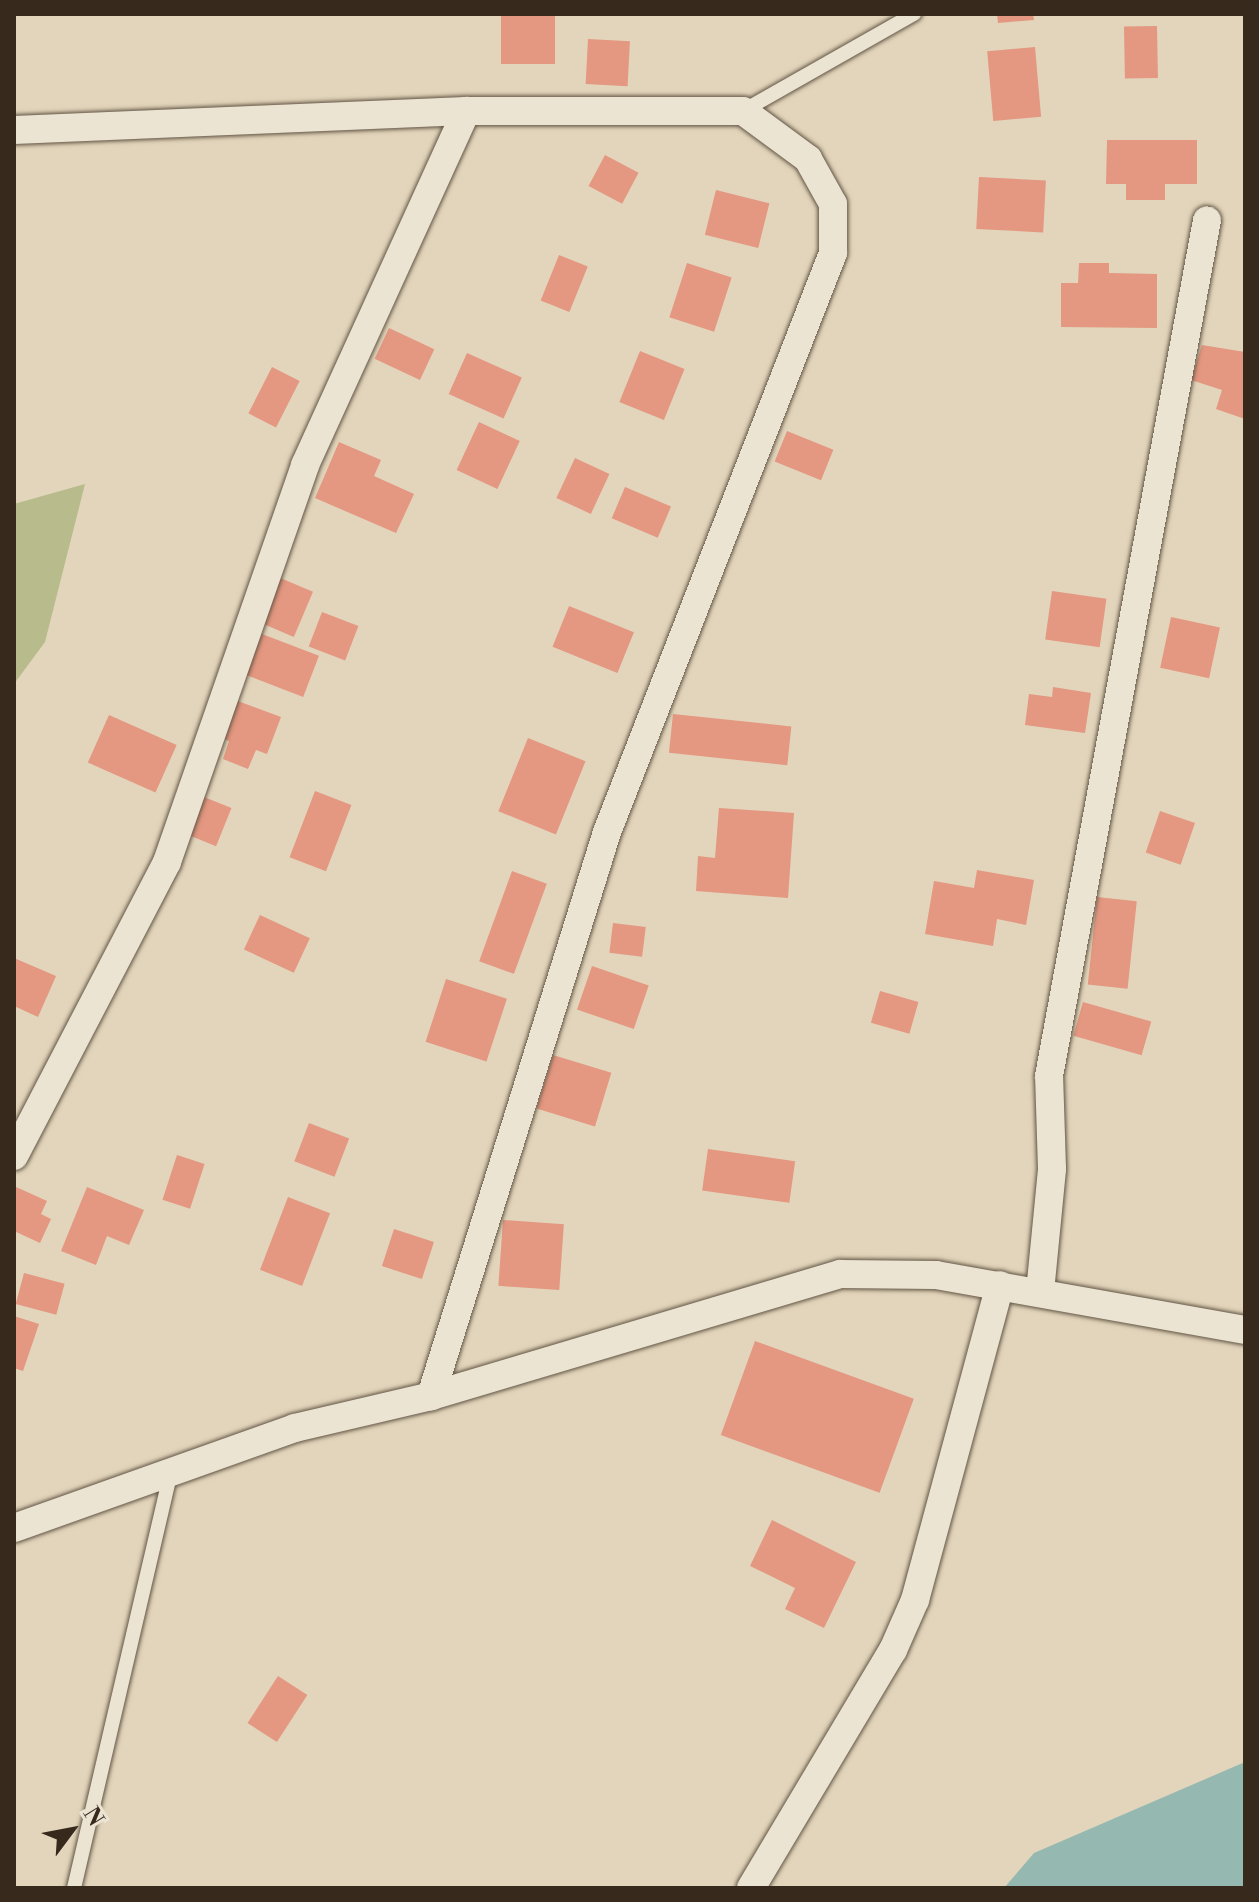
<!DOCTYPE html>
<style>
body{margin:0}
#map{position:relative;width:1259px;height:1902px;overflow:hidden;background:#e2d5bb;font-family:"Libre Bodoni",serif}
div>[style]{position:absolute}
.green>*{inset:0;background:#b8bc8d}
.water>*{inset:0;background:#95b9b1}
.building>*{inset:0;background:#e49781;transform-origin:0 0}
.roads{filter:drop-shadow(0 0 2px #625544) drop-shadow(0 0 2px #625544)}
.service>*{height:14px;margin:-7px;padding:0 7px;transform-origin:7px;border-radius:7px;background:#ece4d3}
.minor>*{height:28px;margin:-14px;padding:0 14px;transform-origin:14px;border-radius:14px;background:#ece4d3}
span{translate:-50% -50%;white-space:nowrap;text-align:center;line-height:1.15;-webkit-text-stroke:7px #ece4d3;paint-order:stroke}
.frame{position:absolute;inset:0;border:16px solid #372a1d;pointer-events:none}
.north{position:absolute;left:32px;top:1790px;width:80px;height:80px;-webkit-text-stroke:6px #ece4d3;paint-order:stroke;rotate:58deg;font-size:22px;font-weight:700;line-height:32px;text-align:center;color:#372a1d}
.north::after{content:'';display:block;margin:auto;width:28px;height:36px;background:#372a1d;clip-path:polygon(50% 0,100% 100%,50% 72%,0 100%)}
</style>
<div id="map">
<div class="green">
<i style="clip-path:polygon(85px 484px,45px 642px,14px 684px,14px 504px)"></i>
</div>
<div class="water">
<i style="clip-path:polygon(1245px 1762px,1245px 1888px,1004px 1888px,1034px 1853px)"></i>
</div>
<div class="building">
<i style="left:501px;top:14px;width:54px;height:50px"></i>
<i style="clip-path:polygon(997px 14px,1033px 14px,1034px 20px,998px 23px)"></i>
<i style="left:1157px;top:26px;width:52px;height:33px;rotate:89deg"></i>
<i style="left:588px;top:39px;width:42px;height:45px;rotate:3deg"></i>
<i style="left:1035px;top:47px;width:70px;height:48px;rotate:85deg"></i>
<i style="clip-path:polygon(1107px 140px,1197px 140px,1197px 184px,1165px 184px,1165px 200px,1126px 200px,1126px 184px,1106px 184px)"></i>
<i style="left:605px;top:155px;width:38px;height:35px;rotate:28deg"></i>
<i style="left:979px;top:177px;width:67px;height:52px;rotate:3deg"></i>
<i style="left:716px;top:190px;width:55px;height:46px;rotate:14deg"></i>
<i style="left:559px;top:255px;width:31px;height:49px;rotate:22deg"></i>
<i style="left:687px;top:263px;width:47px;height:57px;rotate:18deg"></i>
<i style="clip-path:polygon(1079px 263px,1109px 263px,1109px 273px,1157px 274px,1157px 328px,1061px 327px,1061px 283px,1078px 283px)"></i>
<i style="left:389px;top:328px;width:50px;height:34px;rotate:25deg"></i>
<i style="clip-path:polygon(1202px 345px,1245px 352px,1245px 419px,1216px 409px,1222px 390px,1191px 380px)"></i>
<i style="left:640px;top:351px;width:48px;height:55px;rotate:22deg"></i>
<i style="left:467px;top:353px;width:60px;height:45px;rotate:24deg"></i>
<i style="left:272px;top:367px;width:31px;height:52px;rotate:27deg"></i>
<i style="left:479px;top:422px;width:45px;height:53px;rotate:25deg"></i>
<i style="left:787px;top:431px;width:50px;height:33px;rotate:22deg"></i>
<i style="clip-path:polygon(339px 442px,381px 460px,374px 476px,414px 494px,396px 533px,315px 498px)"></i>
<i style="left:575px;top:458px;width:38px;height:44px;rotate:25deg"></i>
<i style="left:625px;top:487px;width:50px;height:34px;rotate:23deg"></i>
<i style="left:278px;top:577px;width:38px;height:49px;rotate:23deg"></i>
<i style="left:1052px;top:591px;width:55px;height:49px;rotate:8deg"></i>
<i style="left:569px;top:606px;width:70px;height:44px;rotate:22deg"></i>
<i style="left:322px;top:612px;width:39px;height:37px;rotate:21deg"></i>
<i style="left:1171px;top:617px;width:50px;height:52px;rotate:12deg"></i>
<i style="left:262px;top:634px;width:61px;height:44px;rotate:21deg"></i>
<i style="clip-path:polygon(1053px 687px,1091px 693px,1085px 733px,1025px 725px,1029px 694px,1052px 697px)"></i>
<i style="clip-path:polygon(235px 700px,281px 717px,267px 754px,256px 750px,248px 769px,223px 759px,229px 741px,221px 738px)"></i>
<i style="left:673px;top:714px;width:119px;height:39px;rotate:6deg"></i>
<i style="left:109px;top:715px;width:74px;height:52px;rotate:24deg"></i>
<i style="left:528px;top:738px;width:62px;height:79px;rotate:22deg"></i>
<i style="left:315px;top:791px;width:39px;height:71px;rotate:21deg"></i>
<i style="left:199px;top:795px;width:35px;height:41px;rotate:22deg"></i>
<i style="clip-path:polygon(719px 808px,794px 813px,788px 898px,696px 891px,698px 856px,715px 858px)"></i>
<i style="left:1160px;top:811px;width:37px;height:44px;rotate:19deg"></i>
<i style="clip-path:polygon(977px 870px,1034px 880px,1026px 925px,997px 919px,993px 946px,925px 934px,934px 881px,974px 888px)"></i>
<i style="left:512px;top:871px;width:37px;height:96px;rotate:20deg"></i>
<i style="left:1097px;top:897px;width:40px;height:88px;rotate:6deg"></i>
<i style="left:260px;top:915px;width:55px;height:38px;rotate:25deg"></i>
<i style="left:613px;top:923px;width:33px;height:30px;rotate:7deg"></i>
<i style="clip-path:polygon(14px 958px,56px 976px,38px 1017px,14px 1006px)"></i>
<i style="left:592px;top:966px;width:60px;height:46px;rotate:19deg"></i>
<i style="left:446px;top:979px;width:64px;height:66px;rotate:18deg"></i>
<i style="left:880px;top:991px;width:40px;height:33px;rotate:16deg"></i>
<i style="left:1083px;top:1002px;width:71px;height:35px;rotate:16deg"></i>
<i style="left:553px;top:1055px;width:61px;height:56px;rotate:17deg"></i>
<i style="left:309px;top:1123px;width:43px;height:41px;rotate:21deg"></i>
<i style="left:708px;top:1149px;width:88px;height:42px;rotate:8deg"></i>
<i style="left:177px;top:1155px;width:29px;height:47px;rotate:18deg"></i>
<i style="clip-path:polygon(14px 1186px,47px 1201px,41px 1214px,51px 1219px,40px 1243px,14px 1231px)"></i>
<i style="clip-path:polygon(87px 1187px,144px 1210px,129px 1245px,107px 1236px,96px 1265px,61px 1251px)"></i>
<i style="left:288px;top:1197px;width:45px;height:78px;rotate:21deg"></i>
<i style="left:503px;top:1220px;width:61px;height:66px;rotate:4deg"></i>
<i style="left:394px;top:1229px;width:42px;height:39px;rotate:18deg"></i>
<i style="left:24px;top:1273px;width:42px;height:32px;rotate:15deg"></i>
<i style="clip-path:polygon(14px 1316px,39px 1324px,23px 1371px,14px 1368px)"></i>
<i style="left:755px;top:1341px;width:169px;height:100px;rotate:20deg"></i>
<i style="clip-path:polygon(772px 1520px,856px 1562px,824px 1628px,785px 1609px,795px 1588px,750px 1566px)"></i>
<i style="left:278px;top:1676px;width:35px;height:56px;rotate:33deg"></i>
</div>
<div class="roads">
<div class="service">
<i style="left:743px;top:111px;width:197px;rotate:-29.6deg"></i>
<i style="left:74px;top:1888px;width:428px;rotate:-76.9deg"></i>
</div>
<div class="minor">
<i style="left:14px;top:130px;width:452px;rotate:-2.4deg"></i>
<i style="left:466px;top:111px;width:277px"></i>
<i style="left:743px;top:111px;width:81px;rotate:36.4deg"></i>
<i style="left:808px;top:159px;width:51px;rotate:60.9deg"></i>
<i style="left:833px;top:204px;width:49px;rotate:90deg"></i>
<i style="left:833px;top:253px;width:622px;rotate:111.32deg"></i>
<i style="left:607px;top:832px;width:591px;rotate:107.33deg"></i>
<i style="left:14px;top:1156px;width:331px;rotate:-62.5deg"></i>
<i style="left:167px;top:862px;width:420px;rotate:-70.8deg"></i>
<i style="left:305px;top:465px;width:389px;rotate:-65.5deg"></i>
<i style="left:1040px;top:1292px;width:124px;rotate:-84.4deg"></i>
<i style="left:1052px;top:1169px;width:93px;rotate:-91.8deg"></i>
<i style="left:1049px;top:1076px;width:870px;rotate:-79.54deg"></i>
<i style="left:14px;top:1528px;width:298px;rotate:-19.6deg"></i>
<i style="left:295px;top:1428px;width:140px;rotate:-13.2deg"></i>
<i style="left:431px;top:1396px;width:427px;rotate:-16.6deg"></i>
<i style="left:840px;top:1274px;width:96px;rotate:0.6deg"></i>
<i style="left:936px;top:1275px;width:314px;rotate:10.1deg"></i>
<i style="left:751px;top:1888px;width:277px;rotate:-59.2deg"></i>
<i style="left:893px;top:1650px;width:55px;rotate:-66.3deg"></i>
<i style="left:915px;top:1600px;width:326px;rotate:-74.9deg"></i>
</div>
</div>
<div class="frame"></div>
<div class="north">N</div>
</div>
